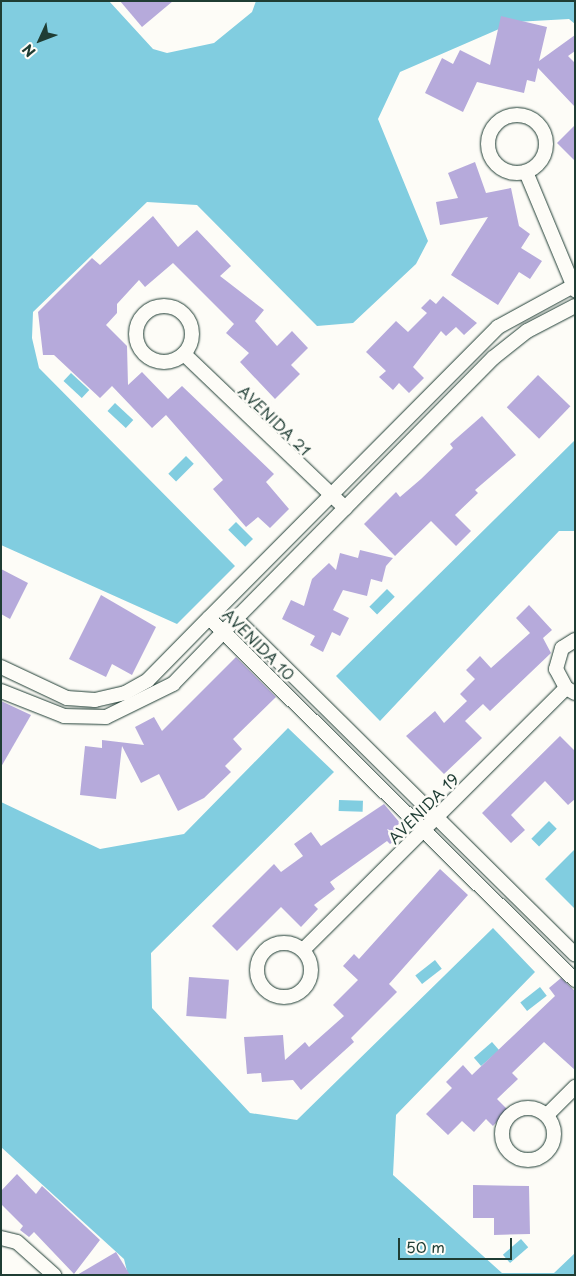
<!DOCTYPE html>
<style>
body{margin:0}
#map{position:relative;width:576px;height:1276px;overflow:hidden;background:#fdfcf7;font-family:"Playpen Sans",sans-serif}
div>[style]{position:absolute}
.water>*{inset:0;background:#81cde0;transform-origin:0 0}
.building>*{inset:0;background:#b6aadb;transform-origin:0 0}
.roads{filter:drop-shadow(0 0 1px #1f3d34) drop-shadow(0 0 1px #1f3d34)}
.street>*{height:14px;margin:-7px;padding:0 7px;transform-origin:7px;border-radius:7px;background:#fdfcf7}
.street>.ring{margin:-7px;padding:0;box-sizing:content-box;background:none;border:14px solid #fdfcf7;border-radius:50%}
span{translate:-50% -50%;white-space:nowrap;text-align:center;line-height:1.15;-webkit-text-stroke:5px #fdfcf7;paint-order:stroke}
.street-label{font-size:15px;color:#1f3d34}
.frame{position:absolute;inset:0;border:2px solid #1f3d34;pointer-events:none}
.north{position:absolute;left:15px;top:15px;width:50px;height:50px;-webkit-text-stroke:4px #fdfcf7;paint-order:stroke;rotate:227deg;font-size:14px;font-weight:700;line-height:20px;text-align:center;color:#1f3d34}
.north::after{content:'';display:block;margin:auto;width:18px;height:22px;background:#1f3d34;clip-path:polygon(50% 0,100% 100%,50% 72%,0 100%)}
.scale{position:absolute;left:398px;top:1238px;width:114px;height:22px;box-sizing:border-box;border:2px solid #1f3d34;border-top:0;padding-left:6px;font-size:15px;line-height:18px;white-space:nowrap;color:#1f3d34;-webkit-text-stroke:4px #fdfcf7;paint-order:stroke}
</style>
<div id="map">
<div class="water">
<i style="clip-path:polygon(1px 1px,109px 1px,153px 49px,167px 53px,214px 43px,252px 12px,256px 1px,575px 1px,575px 24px,569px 19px,515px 22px,400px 72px,378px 119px,428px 241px,416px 264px,353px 323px,317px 326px,197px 205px,147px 202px,33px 312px,32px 338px,39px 368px,235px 566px,177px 624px,1px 545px)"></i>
<i style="left:71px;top:373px;width:25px;height:11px;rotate:43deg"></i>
<i style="left:115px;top:403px;width:25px;height:11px;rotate:43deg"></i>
<i style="clip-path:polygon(575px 440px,575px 531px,559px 531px,380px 721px,336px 676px)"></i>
<i style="left:186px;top:456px;width:11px;height:25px;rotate:45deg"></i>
<i style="left:236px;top:522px;width:24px;height:11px;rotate:45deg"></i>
<i style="left:387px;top:589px;width:11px;height:25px;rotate:45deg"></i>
<i style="clip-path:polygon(288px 728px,334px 772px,151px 953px,152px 1008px,250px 1113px,297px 1120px,493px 928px,535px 972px,396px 1115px,393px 1175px,502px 1273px,554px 1273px,575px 1253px,575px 1275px,128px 1275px,124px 1259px,1px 1147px,1px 802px,100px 849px,184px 834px)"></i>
<i style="left:339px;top:800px;width:24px;height:11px;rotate:2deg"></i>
<i style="left:549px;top:821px;width:11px;height:25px;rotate:45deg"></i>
<i style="clip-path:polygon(575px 849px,575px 909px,545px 879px)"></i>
<i style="left:435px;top:960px;width:11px;height:25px;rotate:52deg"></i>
<i style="left:540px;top:987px;width:11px;height:25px;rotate:52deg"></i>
<i style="left:492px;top:1042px;width:11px;height:24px;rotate:49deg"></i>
<i style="left:521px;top:1239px;width:11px;height:24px;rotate:49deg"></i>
</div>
<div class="building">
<i style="clip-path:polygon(120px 1px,173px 1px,142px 27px)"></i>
<i style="clip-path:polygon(501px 16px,547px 27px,539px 61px,575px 35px,575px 51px,568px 56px,575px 63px,575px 107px,538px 68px,535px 82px,527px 80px,524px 93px,477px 82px,463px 112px,425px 93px,442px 58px,453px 64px,460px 50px,490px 65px)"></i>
<i style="clip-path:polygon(575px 125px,575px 161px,557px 143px)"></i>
<i style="clip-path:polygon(475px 162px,486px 193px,511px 188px,519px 226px,530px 234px,521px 248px,542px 261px,530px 279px,519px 272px,498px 305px,451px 275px,488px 217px,440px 225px,436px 202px,458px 198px,448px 173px)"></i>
<i style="clip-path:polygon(153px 216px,178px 247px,197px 230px,231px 266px,220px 276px,264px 310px,255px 321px,277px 346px,292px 331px,308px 348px,291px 365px,300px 374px,275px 399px,240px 362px,249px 353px,226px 333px,234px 324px,173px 263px,145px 287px,139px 280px,117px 304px,117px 313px,106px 325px,127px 346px,128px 385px,142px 372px,168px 399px,182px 386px,274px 474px,266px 482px,289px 509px,270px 528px,258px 517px,246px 527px,213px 489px,223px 480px,166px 415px,152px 428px,112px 386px,100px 398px,54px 355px,43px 355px,38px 312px,92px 258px,100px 265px)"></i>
<i style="clip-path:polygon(443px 296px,477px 323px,464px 335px,456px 327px,446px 336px,441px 331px,413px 367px,424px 378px,409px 393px,399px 383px,393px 390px,379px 377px,386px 371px,366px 352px,396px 321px,408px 332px,427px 313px,421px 308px,430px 299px,436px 304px)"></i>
<i style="left:538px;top:375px;width:45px;height:45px;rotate:44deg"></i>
<i style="clip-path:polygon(482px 416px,516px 455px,475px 490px,478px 493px,455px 515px,471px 531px,456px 546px,431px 521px,395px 556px,364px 524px,396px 492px,400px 497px,421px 479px,453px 448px,450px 444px)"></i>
<i style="clip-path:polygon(360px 550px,393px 558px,386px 566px,382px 582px,371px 579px,367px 596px,343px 590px,333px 610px,349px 618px,340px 636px,332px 632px,323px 652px,310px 645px,315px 636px,282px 619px,291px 600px,304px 606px,312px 579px,329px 563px,336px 570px,340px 553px,358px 558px)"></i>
<i style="clip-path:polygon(1px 569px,28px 583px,10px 619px,1px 614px)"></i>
<i style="clip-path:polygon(101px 595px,156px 627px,132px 675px,112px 664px,106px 677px,69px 659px)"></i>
<i style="clip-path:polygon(529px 605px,552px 630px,543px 638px,551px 653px,490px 711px,483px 704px,465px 721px,482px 738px,444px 774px,406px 736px,435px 711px,444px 723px,467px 701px,460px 694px,475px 679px,466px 670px,480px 656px,491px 668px,530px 633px,516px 618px)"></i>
<i style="clip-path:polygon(236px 657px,276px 697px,233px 739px,242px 749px,225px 766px,231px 772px,204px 798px,178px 811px,159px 774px,141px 783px,122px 746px,116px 799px,80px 795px,85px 746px,102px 748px,102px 740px,144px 745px,135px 727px,154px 717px,162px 731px)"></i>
<i style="clip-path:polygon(1px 701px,31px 715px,1px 767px)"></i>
<i style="clip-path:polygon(560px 736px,575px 751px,575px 799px,568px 805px,545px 781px,511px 815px,525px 830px,511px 843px,482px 813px)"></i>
<i style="clip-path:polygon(384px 804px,400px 823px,394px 828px,400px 837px,390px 844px,387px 841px,330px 882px,335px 889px,314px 905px,318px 909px,301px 927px,281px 907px,237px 951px,212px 926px,274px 864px,281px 872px,303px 856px,294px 844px,311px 832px,321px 846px)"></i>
<i style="clip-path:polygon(440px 869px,468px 895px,389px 984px,397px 992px,351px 1038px,354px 1042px,301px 1090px,293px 1080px,262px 1082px,261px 1073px,247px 1074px,244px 1037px,283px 1035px,285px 1060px,305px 1042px,309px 1047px,344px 1016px,333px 1005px,358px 980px,343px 966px,354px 954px,359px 959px)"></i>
<i style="left:189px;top:977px;width:40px;height:39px;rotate:4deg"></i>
<i style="clip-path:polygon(561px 978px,575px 991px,575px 1070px,544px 1042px,512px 1073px,518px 1079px,497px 1099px,508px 1110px,493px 1126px,486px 1119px,474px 1132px,462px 1121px,448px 1135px,426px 1114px,452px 1088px,446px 1082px,463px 1065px,472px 1075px,555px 996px,549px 988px)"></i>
<i style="clip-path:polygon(17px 1174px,36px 1194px,42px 1186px,100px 1240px,74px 1274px,34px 1232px,29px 1237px,20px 1230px,23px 1226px,1px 1204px,1px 1191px)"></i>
<i style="clip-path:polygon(473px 1185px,529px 1186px,530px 1234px,494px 1235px,494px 1218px,473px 1218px)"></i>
<i style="clip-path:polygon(116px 1252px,130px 1275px,77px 1275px)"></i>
</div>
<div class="roads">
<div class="street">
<i class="ring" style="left:488px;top:115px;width:44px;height:44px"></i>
<i style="left:526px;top:172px;width:128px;rotate:67.4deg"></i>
<i style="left:575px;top:285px;width:88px;rotate:151.4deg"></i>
<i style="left:498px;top:327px;width:410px;rotate:134.8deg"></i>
<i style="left:209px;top:618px;width:515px;rotate:44.69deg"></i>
<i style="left:575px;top:306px;width:54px;rotate:152.5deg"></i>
<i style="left:527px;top:331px;width:43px;rotate:141.5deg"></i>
<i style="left:493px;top:358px;width:366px;rotate:134.6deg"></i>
<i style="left:236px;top:619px;width:477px;rotate:44.7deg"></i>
<i class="ring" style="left:136px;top:306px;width:42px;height:42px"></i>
<i style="left:184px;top:354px;width:223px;rotate:43.7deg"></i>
<i style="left:575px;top:640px;width:15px;rotate:148deg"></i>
<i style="left:562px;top:648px;width:22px;rotate:106deg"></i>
<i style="left:556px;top:669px;width:21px;rotate:62deg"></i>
<i style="left:566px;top:688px;width:10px;rotate:29deg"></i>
<i style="left:1px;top:667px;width:73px;rotate:25.2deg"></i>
<i style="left:67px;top:698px;width:28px;rotate:4deg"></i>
<i style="left:95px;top:700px;width:31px;rotate:-13deg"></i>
<i style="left:125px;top:693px;width:26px;rotate:-29deg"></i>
<i style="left:148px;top:680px;width:87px;rotate:-45.5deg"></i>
<i style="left:1px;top:691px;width:68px;rotate:21.6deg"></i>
<i style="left:64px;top:716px;width:42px;rotate:1.4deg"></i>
<i style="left:106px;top:717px;width:75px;rotate:-26.2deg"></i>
<i style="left:173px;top:684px;width:82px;rotate:-46deg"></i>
<i class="ring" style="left:257px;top:943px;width:40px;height:40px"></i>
<i style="left:303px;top:950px;width:371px;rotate:-44.9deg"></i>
<i class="ring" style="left:502px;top:1108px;width:38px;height:38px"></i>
<i style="left:547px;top:1115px;width:40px;rotate:-45deg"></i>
<i style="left:1px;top:1238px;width:16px;rotate:14deg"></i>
<i style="left:17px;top:1242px;width:50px;rotate:41.7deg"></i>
</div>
</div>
<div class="street-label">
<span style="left:275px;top:420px;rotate:44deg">AVENIDA 21</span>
<span style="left:259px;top:644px;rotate:45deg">AVENIDA 10</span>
<span style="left:423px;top:808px;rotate:-45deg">AVENIDA 19</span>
</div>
<div class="frame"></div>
<div class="north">N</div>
<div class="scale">50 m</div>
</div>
